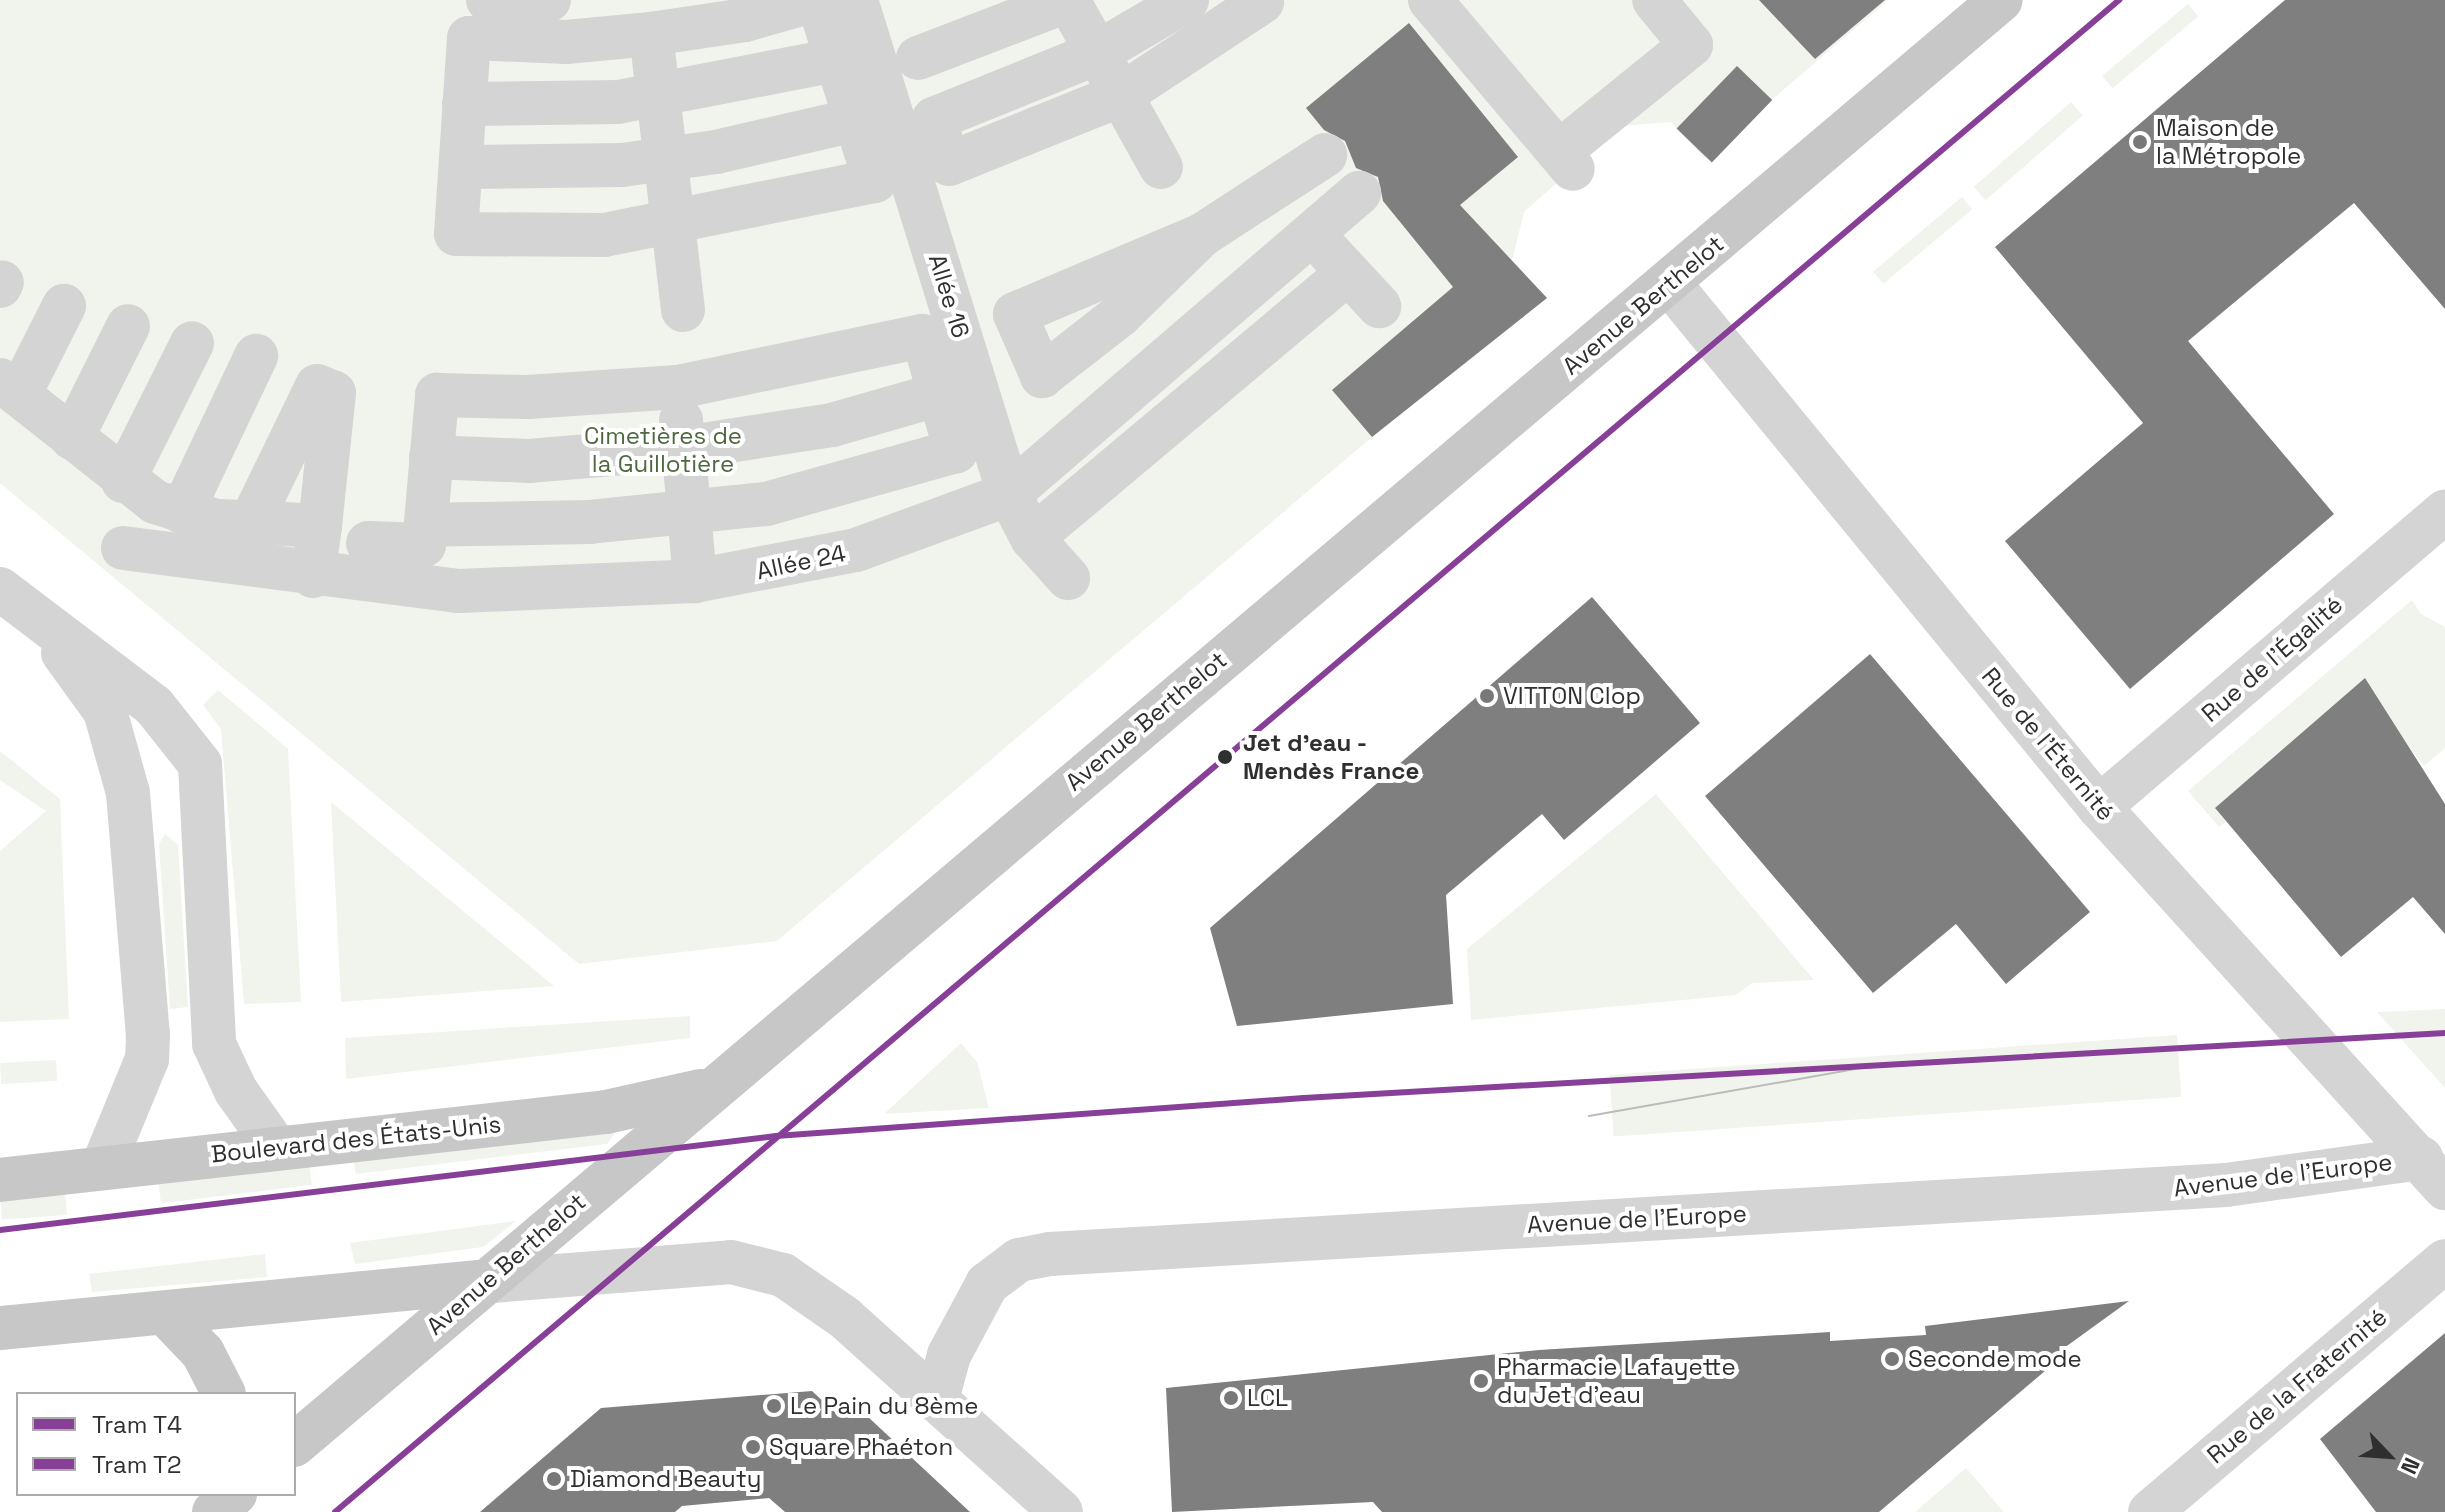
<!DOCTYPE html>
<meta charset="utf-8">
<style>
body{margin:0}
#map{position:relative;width:2445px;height:1512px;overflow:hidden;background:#fff;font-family:"Space Grotesk",sans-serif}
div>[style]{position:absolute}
.green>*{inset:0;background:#f0f4ed;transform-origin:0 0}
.building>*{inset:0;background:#7f7f7f;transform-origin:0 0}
.minor>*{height:44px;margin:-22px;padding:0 22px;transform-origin:22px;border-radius:22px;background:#d4d4d4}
.major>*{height:44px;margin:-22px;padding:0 22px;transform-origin:22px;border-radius:22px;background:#c7c7c7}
.tram>*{height:2px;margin:-1px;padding:0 1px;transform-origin:1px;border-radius:1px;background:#bbb}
.tram-1>*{height:6px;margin:-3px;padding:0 3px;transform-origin:3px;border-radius:3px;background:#873f98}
.tram-2>*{height:6px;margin:-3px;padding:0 3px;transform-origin:3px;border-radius:3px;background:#873f98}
.dots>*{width:22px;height:22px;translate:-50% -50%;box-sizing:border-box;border:4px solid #fff;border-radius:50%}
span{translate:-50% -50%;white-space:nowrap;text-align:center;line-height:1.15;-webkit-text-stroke:8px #fff;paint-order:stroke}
.poi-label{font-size:24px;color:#2f2f2f}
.left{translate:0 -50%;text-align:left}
.street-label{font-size:24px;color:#2f2f2f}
.park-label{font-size:24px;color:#4e683f}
.stop-label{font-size:24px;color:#2f2f2f;font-weight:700}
.legend{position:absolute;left:16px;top:1392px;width:280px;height:104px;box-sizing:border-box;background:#fff;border:2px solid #acacac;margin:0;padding:10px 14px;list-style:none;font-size:24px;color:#2f2f2f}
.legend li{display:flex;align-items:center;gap:16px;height:40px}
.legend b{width:40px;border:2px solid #acacac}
.north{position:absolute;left:2349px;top:1416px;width:80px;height:80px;-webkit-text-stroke:6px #fff;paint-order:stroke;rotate:115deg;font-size:22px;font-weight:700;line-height:32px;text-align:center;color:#2f2f2f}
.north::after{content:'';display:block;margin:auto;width:28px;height:36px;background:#2f2f2f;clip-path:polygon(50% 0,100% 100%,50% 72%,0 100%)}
</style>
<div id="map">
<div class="green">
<i style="clip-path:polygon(0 0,1888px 0,1704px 158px,1671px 122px,1621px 126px,1524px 212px,1512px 261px,1547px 298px,1372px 437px,777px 941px,579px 964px,0 483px)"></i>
<i style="left:2188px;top:4px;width:16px;height:112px;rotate:50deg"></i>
<i style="left:2071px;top:102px;width:18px;height:129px;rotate:49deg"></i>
<i style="left:1962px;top:197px;width:16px;height:116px;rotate:50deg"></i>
<i style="clip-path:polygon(2412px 600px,2421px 614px,2445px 627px,2445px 748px,2424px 766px,2404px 741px,2215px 809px,2226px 822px,2219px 827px,2188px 791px)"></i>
<i style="clip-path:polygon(218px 690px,288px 749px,301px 1002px,244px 1004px,221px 729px,203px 705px)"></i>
<i style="clip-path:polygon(0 751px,60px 799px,69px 1019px,0 1022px,0 851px,46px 811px,0 780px)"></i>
<i style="clip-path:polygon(1656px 794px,1814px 980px,1752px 983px,1736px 995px,1471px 1020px,1467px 949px)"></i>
<i style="clip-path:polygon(331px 802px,554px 986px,341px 1002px)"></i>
<i style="clip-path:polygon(165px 834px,178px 845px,188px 1007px,170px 1009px,159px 844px)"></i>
<i style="clip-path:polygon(2445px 1009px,2445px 1088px,2377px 1012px)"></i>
<i style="clip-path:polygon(690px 1016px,690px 1038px,346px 1079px,345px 1038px)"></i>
<i style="left:2177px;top:1035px;width:62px;height:569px;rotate:86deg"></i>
<i style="clip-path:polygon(961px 1043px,977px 1062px,989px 1108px,884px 1114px)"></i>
<i style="left:56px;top:1060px;width:21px;height:56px;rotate:87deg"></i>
<i style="clip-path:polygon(621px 1125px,607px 1144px,356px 1174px,353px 1159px)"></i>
<i style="left:309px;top:1162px;width:23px;height:152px;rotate:83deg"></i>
<i style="left:65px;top:1189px;width:26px;height:65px;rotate:86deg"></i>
<i style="clip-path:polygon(516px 1221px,483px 1247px,355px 1264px,350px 1243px)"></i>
<i style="clip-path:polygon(265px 1254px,267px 1277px,92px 1292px,89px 1274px)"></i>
<i style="clip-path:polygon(1966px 1468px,2004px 1512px,1915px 1512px)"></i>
</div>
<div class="building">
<i style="clip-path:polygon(1759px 0,1885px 0,1815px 59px)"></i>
<i style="clip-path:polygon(2285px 0,2445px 0,2445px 309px,2354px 203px,2188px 341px,2334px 514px,2130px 689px,2005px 541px,2143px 423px,1995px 247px)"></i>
<i style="clip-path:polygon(1409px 23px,1518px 157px,1460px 205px,1547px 298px,1372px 437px,1332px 390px,1453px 287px,1383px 201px,1378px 177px,1356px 168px,1345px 141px,1324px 130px,1306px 108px)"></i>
<i style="left:1737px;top:66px;width:49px;height:87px;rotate:44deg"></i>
<i style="clip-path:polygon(1592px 597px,1700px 723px,1564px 840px,1542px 814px,1446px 895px,1453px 1004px,1237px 1026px,1210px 928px)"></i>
<i style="clip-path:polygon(1870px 654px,2090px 912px,2006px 984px,1956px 924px,1873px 993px,1705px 796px)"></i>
<i style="clip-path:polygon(2365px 678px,2445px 804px,2445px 934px,2413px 897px,2341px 957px,2215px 808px)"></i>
<i style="clip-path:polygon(2129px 1301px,2053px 1356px,2052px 1365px,1879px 1512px,1382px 1512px,1373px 1502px,1172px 1512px,1166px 1388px,1539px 1350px,1830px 1332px,1830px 1341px,1926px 1335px,1925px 1326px)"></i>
<i style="clip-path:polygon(2445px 1333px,2445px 1512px,2376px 1512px,2320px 1439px)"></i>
<i style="clip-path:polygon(812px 1391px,839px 1416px,852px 1402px,970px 1512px,785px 1512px,769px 1498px,682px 1506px,675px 1512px,480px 1512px,601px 1408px)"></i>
</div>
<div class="minor">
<i style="left:488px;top:0;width:61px"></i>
<i style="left:856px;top:0;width:517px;rotate:72.79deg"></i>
<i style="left:1009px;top:494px;width:50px;rotate:62.4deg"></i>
<i style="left:1032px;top:538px;width:54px;rotate:48deg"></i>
<i style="left:1068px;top:0;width:191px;rotate:60.9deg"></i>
<i style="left:1187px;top:0;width:104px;rotate:149.5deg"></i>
<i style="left:1097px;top:53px;width:176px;rotate:158deg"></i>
<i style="left:934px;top:119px;width:47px;rotate:71.6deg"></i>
<i style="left:949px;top:164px;width:185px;rotate:-21.9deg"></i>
<i style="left:1121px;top:95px;width:169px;rotate:-33.4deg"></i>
<i style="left:1430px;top:0;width:221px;rotate:49.8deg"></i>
<i style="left:651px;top:34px;width:85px;rotate:174.6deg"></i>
<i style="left:566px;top:42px;width:97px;rotate:-177.6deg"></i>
<i style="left:469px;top:38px;width:196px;rotate:93.8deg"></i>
<i style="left:456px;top:234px;width:148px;rotate:0.4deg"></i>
<i style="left:604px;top:235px;width:276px;rotate:-11.3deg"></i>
<i style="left:875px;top:181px;width:190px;rotate:-107.5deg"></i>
<i style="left:918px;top:58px;width:162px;rotate:-21deg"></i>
<i style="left:464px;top:104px;width:154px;rotate:-0.7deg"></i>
<i style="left:618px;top:102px;width:222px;rotate:-10.9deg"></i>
<i style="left:1559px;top:152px;width:170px;rotate:-39deg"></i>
<i style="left:1691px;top:45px;width:58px;rotate:-129.4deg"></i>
<i style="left:461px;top:167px;width:161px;rotate:-0.7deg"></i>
<i style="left:622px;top:165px;width:95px;rotate:-7.9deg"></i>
<i style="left:716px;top:152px;width:143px;rotate:-13deg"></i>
<i style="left:1202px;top:235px;width:203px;rotate:157.1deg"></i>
<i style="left:1015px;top:314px;width:68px;rotate:66.5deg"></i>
<i style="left:1042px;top:376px;width:99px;rotate:-38deg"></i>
<i style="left:1120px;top:315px;width:115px;rotate:-44.3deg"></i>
<i style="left:1202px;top:235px;width:147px;rotate:-33deg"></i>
<i style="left:1329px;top:252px;width:74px;rotate:47.2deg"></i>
<i style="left:1669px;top:283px;width:678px;rotate:50.63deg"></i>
<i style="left:2099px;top:807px;width:515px;rotate:47.76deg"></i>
<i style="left:0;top:286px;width:4px;rotate:-63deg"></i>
<i style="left:683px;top:310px;width:278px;rotate:-96.6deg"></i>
<i style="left:651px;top:34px;width:95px;rotate:-8.5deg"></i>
<i style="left:745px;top:20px;width:73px;rotate:-15.9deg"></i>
<i style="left:0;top:380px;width:197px;rotate:38.2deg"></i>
<i style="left:155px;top:502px;width:64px;rotate:17.3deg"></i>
<i style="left:216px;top:521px;width:35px;rotate:2deg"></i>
<i style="left:19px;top:395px;width:100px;rotate:-63.2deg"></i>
<i style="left:681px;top:420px;width:162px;rotate:85deg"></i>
<i style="left:72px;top:438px;width:125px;rotate:-63.4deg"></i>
<i style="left:431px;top:457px;width:98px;rotate:2.3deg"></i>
<i style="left:529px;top:461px;width:155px;rotate:-4.8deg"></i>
<i style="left:683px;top:448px;width:151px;rotate:-8.8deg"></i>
<i style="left:832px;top:425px;width:112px;rotate:-16deg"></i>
<i style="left:123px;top:481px;width:154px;rotate:-63.4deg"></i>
<i style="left:182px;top:512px;width:173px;rotate:-64.6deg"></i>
<i style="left:1032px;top:538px;width:412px;rotate:-40deg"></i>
<i style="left:368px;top:543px;width:56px;rotate:2deg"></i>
<i style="left:424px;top:545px;width:151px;rotate:-85deg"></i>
<i style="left:437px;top:395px;width:91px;rotate:1.3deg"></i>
<i style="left:528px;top:397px;width:150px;rotate:-3.8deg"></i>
<i style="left:678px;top:387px;width:250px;rotate:-11.8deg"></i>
<i style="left:923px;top:336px;width:120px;rotate:74deg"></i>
<i style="left:956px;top:451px;width:197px;rotate:164.4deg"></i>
<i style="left:766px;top:504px;width:177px;rotate:174.2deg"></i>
<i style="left:590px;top:522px;width:164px;rotate:179deg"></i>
<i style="left:123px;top:548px;width:339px;rotate:7.3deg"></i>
<i style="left:459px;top:591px;width:236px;rotate:-2.4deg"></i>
<i style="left:695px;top:581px;width:164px;rotate:-10.9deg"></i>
<i style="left:856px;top:550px;width:163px;rotate:-20.1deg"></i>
<i style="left:1009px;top:494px;width:462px;rotate:-40.7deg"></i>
<i style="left:313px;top:576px;width:50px;rotate:-82deg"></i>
<i style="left:320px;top:526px;width:134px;rotate:-84deg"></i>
<i style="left:334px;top:393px;width:18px;rotate:-158deg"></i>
<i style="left:317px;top:386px;width:151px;rotate:115.9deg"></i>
<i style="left:251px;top:522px;width:69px;rotate:3.3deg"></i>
<i style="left:0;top:589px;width:193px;rotate:37.2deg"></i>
<i style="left:154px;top:706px;width:74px;rotate:51.6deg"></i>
<i style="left:200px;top:764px;width:280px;rotate:87.1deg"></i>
<i style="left:214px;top:1044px;width:52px;rotate:64.9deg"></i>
<i style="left:236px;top:1091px;width:69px;rotate:54.5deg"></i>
<i style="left:63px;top:653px;width:72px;rotate:54.1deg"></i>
<i style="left:105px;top:711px;width:85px;rotate:74.3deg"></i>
<i style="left:128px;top:793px;width:242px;rotate:85.3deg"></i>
<i style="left:148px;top:1034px;width:25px;rotate:92deg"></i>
<i style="left:147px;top:1059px;width:118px;rotate:112.4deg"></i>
<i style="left:2099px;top:807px;width:455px;rotate:-40.5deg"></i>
<i style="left:479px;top:1282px;width:253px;rotate:-4.5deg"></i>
<i style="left:731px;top:1262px;width:54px;rotate:14deg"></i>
<i style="left:783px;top:1275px;width:75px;rotate:34.7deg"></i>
<i style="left:845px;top:1318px;width:290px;rotate:41.9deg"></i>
<i style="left:937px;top:1399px;width:46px;rotate:-74.7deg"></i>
<i style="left:949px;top:1355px;width:81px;rotate:-61.8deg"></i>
<i style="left:987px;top:1284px;width:40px;rotate:-37deg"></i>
<i style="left:1019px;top:1260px;width:32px;rotate:-11deg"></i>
<i style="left:1050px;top:1254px;width:1178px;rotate:-3.36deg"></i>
<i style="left:2226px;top:1185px;width:197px;rotate:-7.9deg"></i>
<i style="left:2150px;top:1512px;width:387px;rotate:-40.4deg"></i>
</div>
<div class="major">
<i style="left:0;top:1180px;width:610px;rotate:-6.4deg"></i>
<i style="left:606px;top:1112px;width:97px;rotate:-12.5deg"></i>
<i style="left:166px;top:1314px;width:54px;rotate:46.5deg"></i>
<i style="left:203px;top:1353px;width:46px;rotate:62.9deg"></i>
<i style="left:0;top:1328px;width:481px;rotate:-5.5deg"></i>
<i style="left:294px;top:1445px;width:2236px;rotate:-40.25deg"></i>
<i style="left:214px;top:1512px;width:28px;rotate:-41deg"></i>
</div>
<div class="tram">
<i style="left:1589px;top:1116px;width:283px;rotate:-10deg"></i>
</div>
<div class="tram-1">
<i style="left:0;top:1230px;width:782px;rotate:-6.91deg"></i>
<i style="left:776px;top:1136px;width:529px;rotate:-4.12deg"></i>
<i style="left:1304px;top:1098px;width:1143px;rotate:-3.26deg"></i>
</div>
<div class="tram-2">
<i style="left:335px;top:1512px;width:2339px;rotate:-40.28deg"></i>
</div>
<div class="dots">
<i style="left:2140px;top:142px;background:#787878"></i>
<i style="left:1487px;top:696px;background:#787878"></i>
<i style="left:1225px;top:757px;background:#2f2f2f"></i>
<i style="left:1892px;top:1359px;background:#787878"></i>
<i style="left:1481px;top:1381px;background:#787878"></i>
<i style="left:1231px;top:1398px;background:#787878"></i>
<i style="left:774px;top:1406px;background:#787878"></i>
<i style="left:753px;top:1447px;background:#787878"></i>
<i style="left:554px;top:1479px;background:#787878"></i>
</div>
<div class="poi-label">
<span class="left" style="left:2156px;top:142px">Maison de<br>la Métropole</span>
<span class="left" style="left:1503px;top:696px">VITTON Clop</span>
<span class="left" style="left:1908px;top:1359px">Seconde mode</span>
<span class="left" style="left:1497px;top:1381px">Pharmacie Lafayette<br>du Jet d'eau</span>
<span class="left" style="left:1247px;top:1398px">LCL</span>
<span class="left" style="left:790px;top:1406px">Le Pain du 8ème</span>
<span class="left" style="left:769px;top:1447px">Square Phaéton</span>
<span class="left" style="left:570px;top:1479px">Diamond Beauty</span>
</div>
<div class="street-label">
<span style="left:949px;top:296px;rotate:73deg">Allée 16</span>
<span style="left:1643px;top:305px;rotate:-40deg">Avenue Berthelot</span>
<span style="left:801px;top:562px;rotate:-12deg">Allée 24</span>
<span style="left:2272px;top:659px;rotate:-41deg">Rue de l'Égalité</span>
<span style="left:1146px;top:721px;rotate:-40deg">Avenue Berthelot</span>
<span style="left:2048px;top:744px;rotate:50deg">Rue de l'Éternité</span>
<span style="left:356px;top:1139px;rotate:-6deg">Boulevard des États-Unis</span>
<span style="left:2283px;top:1175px;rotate:-7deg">Avenue de l'Europe</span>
<span style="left:1637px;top:1219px;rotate:-3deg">Avenue de l'Europe</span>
<span style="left:506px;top:1264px;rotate:-41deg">Avenue Berthelot</span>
<span style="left:2297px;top:1386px;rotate:-40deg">Rue de la Fraternité</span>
</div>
<div class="park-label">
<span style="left:663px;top:450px">Cimetières de<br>la Guillotière</span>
</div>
<div class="stop-label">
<span class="left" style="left:1243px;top:757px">Jet d'eau -<br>Mendès France</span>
</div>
<ul class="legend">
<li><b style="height:10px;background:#873f98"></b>Tram T4</li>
<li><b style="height:10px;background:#873f98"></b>Tram T2</li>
</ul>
<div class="north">N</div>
</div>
